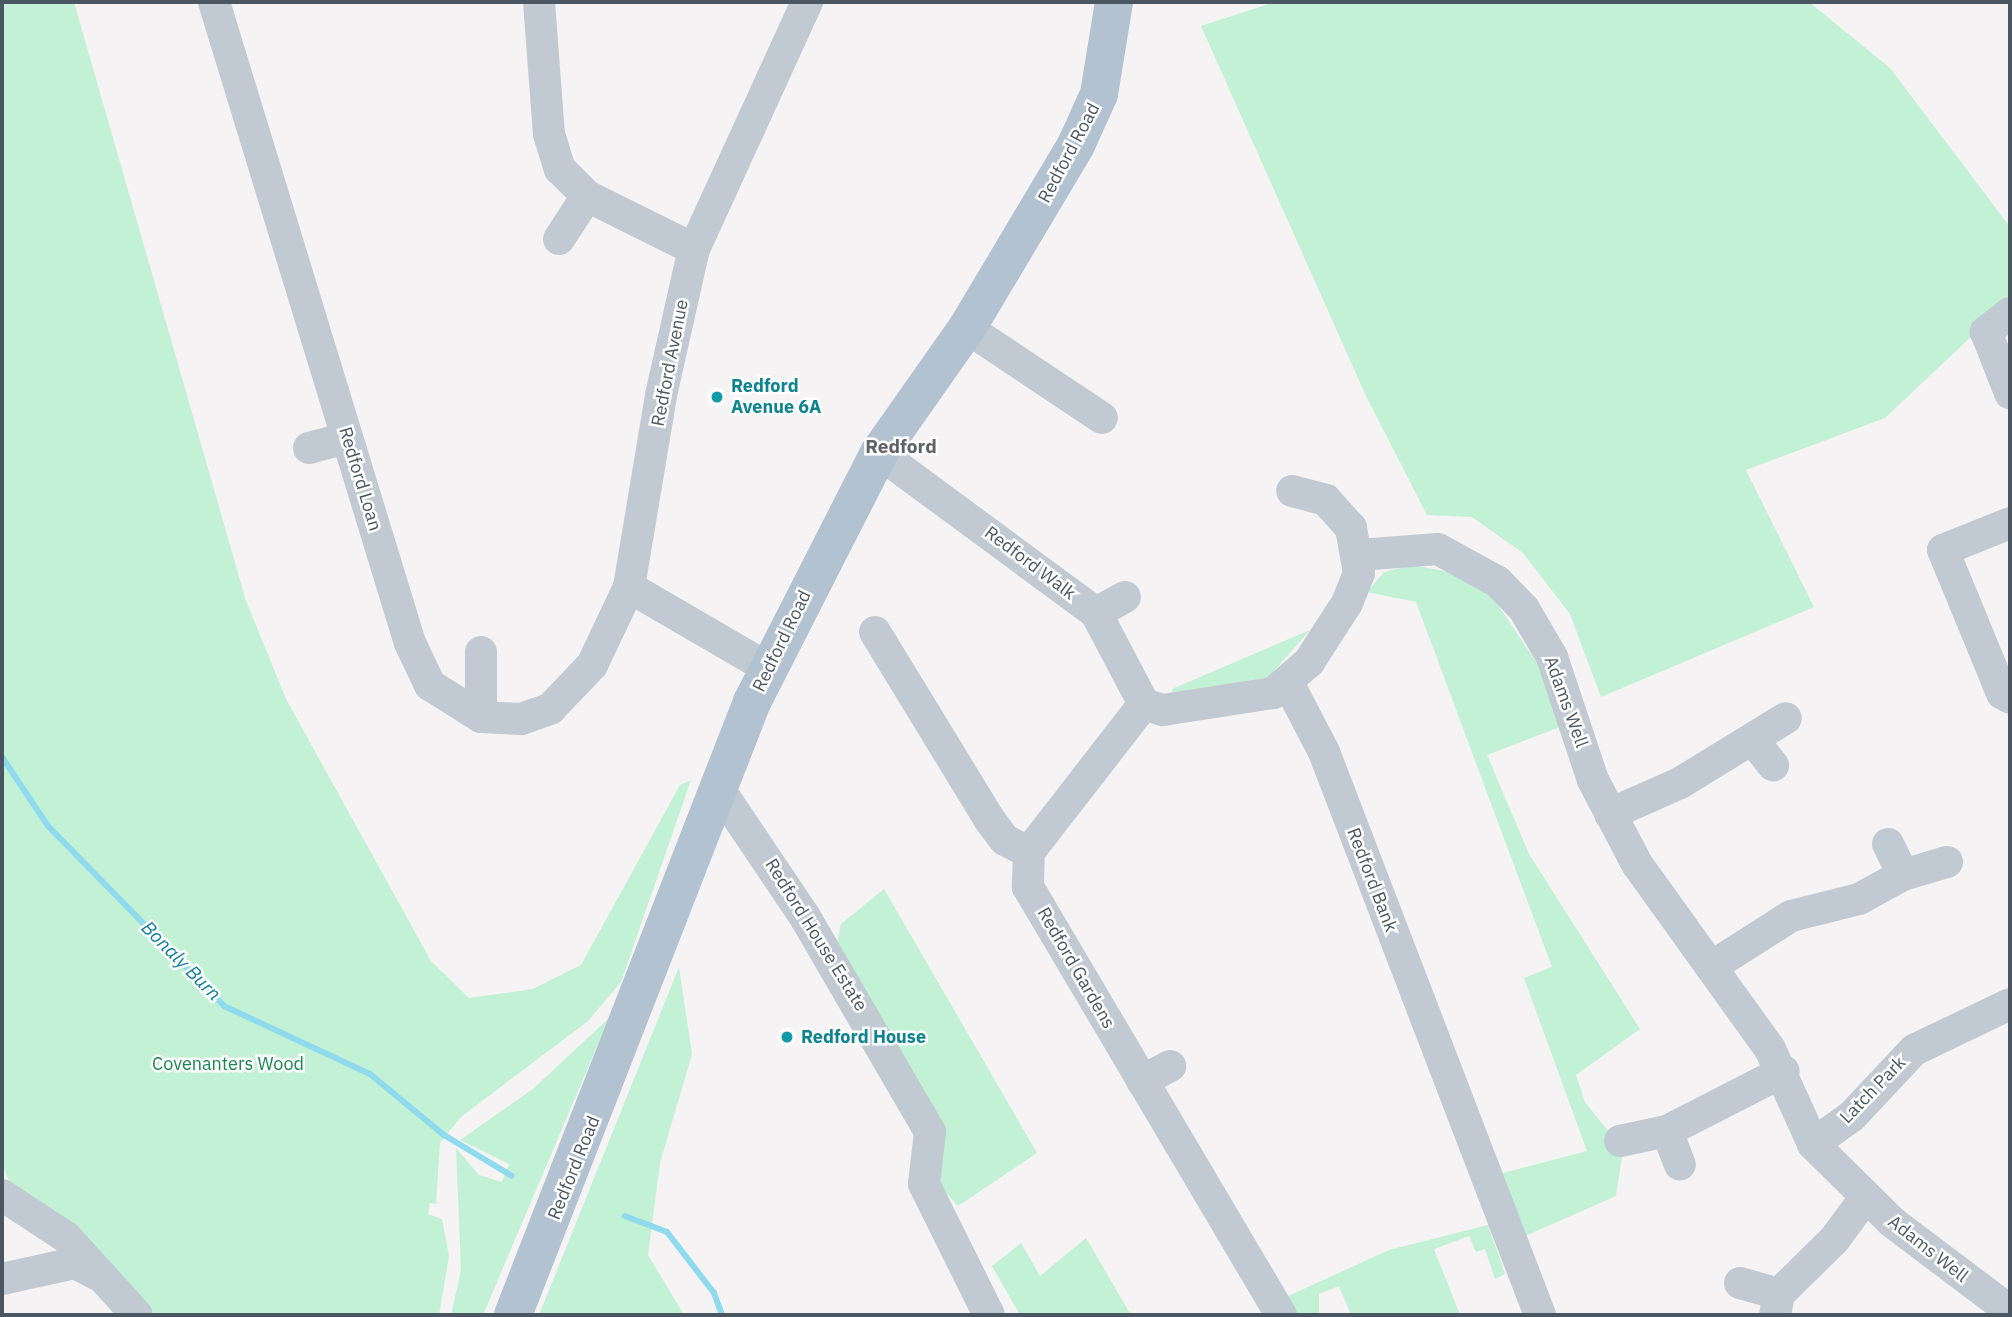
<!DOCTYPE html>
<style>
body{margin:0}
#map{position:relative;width:2012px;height:1317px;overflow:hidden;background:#f5f3f3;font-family:"IBM Plex Sans",sans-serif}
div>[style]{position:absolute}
.green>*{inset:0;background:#c3f1d5}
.stream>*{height:6px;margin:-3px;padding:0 3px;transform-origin:3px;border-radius:3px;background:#90daee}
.minor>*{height:32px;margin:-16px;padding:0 16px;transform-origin:16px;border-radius:16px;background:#c1cad2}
.major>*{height:38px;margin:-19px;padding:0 19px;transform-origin:19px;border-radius:19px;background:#b3c2d1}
.dots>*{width:19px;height:19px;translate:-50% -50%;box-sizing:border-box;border:4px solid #fff;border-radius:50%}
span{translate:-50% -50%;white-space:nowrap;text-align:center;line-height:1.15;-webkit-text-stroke:5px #fff;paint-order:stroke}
.street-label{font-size:18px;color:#4a5661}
.culture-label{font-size:18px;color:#0d838f;font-weight:700}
.left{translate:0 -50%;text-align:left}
.park-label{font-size:18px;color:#17864f}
.neighbourhood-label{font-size:19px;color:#5f6368;font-weight:700}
.water-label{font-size:19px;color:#0c7c9b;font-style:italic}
.frame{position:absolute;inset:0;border:4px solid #4a5661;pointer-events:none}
</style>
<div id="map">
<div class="green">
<i style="clip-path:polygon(2px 2px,74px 2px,246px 601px,286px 699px,431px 961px,469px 998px,533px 989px,581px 965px,680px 785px,691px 780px,621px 982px,588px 1021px,461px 1117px,440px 1143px,436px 1204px,430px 1203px,428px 1214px,442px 1219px,449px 1256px,439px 1315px,156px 1315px,9px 1181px,2px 1163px)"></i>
<i style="clip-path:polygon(1275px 2px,1809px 2px,1890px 68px,2010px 227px,2010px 300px,1885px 418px,1746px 470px,1814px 607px,1601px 697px,1570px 614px,1523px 553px,1472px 517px,1427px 515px,1366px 396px,1201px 26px)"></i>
<i style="clip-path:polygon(1413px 565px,1454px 573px,1490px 593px,1539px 666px,1560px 727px,1487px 755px,1529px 854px,1640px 1029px,1576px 1075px,1585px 1102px,1623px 1150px,1616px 1196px,1525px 1236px,1499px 1174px,1587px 1151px,1524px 978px,1552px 967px,1416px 602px,1367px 592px,1384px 572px)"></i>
<i style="clip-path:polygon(1310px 630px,1267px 679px,1173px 696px,1172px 689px)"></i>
<i style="clip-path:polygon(884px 889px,1037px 1153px,958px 1206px,938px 1184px,836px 948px,841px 924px)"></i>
<i style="clip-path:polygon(679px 967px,692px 1054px,660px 1163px,648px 1255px,684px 1315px,539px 1315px)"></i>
<i style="clip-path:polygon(609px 1018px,483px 1315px,451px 1315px,461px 1270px,456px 1148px,479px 1175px,502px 1182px,509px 1164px,460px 1140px,533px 1089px)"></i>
<i style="clip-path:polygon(1488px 1225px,1505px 1274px,1495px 1279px,1485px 1249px,1476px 1252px,1469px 1236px,1434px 1249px,1460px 1315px,1351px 1315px,1339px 1286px,1319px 1294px,1319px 1315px,1297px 1315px,1286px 1297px,1389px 1250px)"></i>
<i style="clip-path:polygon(1086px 1238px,1131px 1315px,1020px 1315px,992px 1266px,1021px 1243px,1040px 1276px)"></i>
</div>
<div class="stream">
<i style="left:2px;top:757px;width:83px;rotate:56.3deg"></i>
<i style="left:48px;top:826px;width:252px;rotate:45.6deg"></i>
<i style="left:224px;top:1006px;width:161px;rotate:25deg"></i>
<i style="left:370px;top:1074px;width:96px;rotate:39.5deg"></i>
<i style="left:444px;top:1135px;width:79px;rotate:31.1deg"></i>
<i style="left:625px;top:1216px;width:45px;rotate:20.9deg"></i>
<i style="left:667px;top:1232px;width:77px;rotate:52.4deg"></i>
<i style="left:714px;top:1293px;width:23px;rotate:70deg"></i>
</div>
<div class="minor">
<i style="left:214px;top:2px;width:670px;rotate:73deg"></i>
<i style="left:410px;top:643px;width:47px;rotate:64.5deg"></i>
<i style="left:430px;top:685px;width:60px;rotate:32.1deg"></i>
<i style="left:481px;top:717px;width:40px;rotate:2.9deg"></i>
<i style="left:521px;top:719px;width:31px;rotate:-19deg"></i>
<i style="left:550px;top:709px;width:61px;rotate:-46.3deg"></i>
<i style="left:592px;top:665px;width:86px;rotate:-64.6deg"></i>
<i style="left:539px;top:2px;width:132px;rotate:85.7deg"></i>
<i style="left:549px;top:134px;width:37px;rotate:73deg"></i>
<i style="left:560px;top:169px;width:38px;rotate:45deg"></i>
<i style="left:587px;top:196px;width:119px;rotate:26.4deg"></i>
<i style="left:559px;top:239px;width:51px;rotate:-56.9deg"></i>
<i style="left:2010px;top:313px;width:31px;rotate:142deg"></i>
<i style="left:1986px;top:332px;width:66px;rotate:68.5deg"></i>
<i style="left:967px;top:328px;width:162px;rotate:33.7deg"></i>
<i style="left:309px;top:448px;width:39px;rotate:-15deg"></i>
<i style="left:879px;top:453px;width:270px;rotate:36.4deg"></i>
<i style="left:1096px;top:613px;width:103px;rotate:62.2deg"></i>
<i style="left:1144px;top:704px;width:20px;rotate:18deg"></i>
<i style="left:1163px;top:710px;width:111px;rotate:-8.8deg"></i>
<i style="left:1273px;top:693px;width:48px;rotate:-40.7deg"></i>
<i style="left:1309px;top:662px;width:70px;rotate:-57.2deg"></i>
<i style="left:1347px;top:603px;width:32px;rotate:-68deg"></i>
<i style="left:1359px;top:573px;width:46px;rotate:-100.1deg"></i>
<i style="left:1351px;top:528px;width:38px;rotate:-132deg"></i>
<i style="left:1326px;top:500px;width:35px;rotate:-165deg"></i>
<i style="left:2010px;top:523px;width:72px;rotate:158.1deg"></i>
<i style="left:1943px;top:550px;width:155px;rotate:67.6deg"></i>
<i style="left:2002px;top:693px;width:9px;rotate:32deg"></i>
<i style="left:1359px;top:555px;width:79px;rotate:-4.3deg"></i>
<i style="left:1438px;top:549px;width:68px;rotate:28.8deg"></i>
<i style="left:1498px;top:582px;width:37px;rotate:46deg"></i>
<i style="left:1524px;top:609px;width:56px;rotate:59.7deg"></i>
<i style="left:1552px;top:657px;width:130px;rotate:71.6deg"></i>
<i style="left:1593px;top:780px;width:95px;rotate:62.4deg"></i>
<i style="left:1637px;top:864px;width:228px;rotate:54.3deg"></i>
<i style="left:1770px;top:1049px;width:104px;rotate:65.6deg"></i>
<i style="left:1813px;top:1144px;width:111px;rotate:44.6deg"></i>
<i style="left:1892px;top:1222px;width:148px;rotate:37deg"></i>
<i style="left:1096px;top:613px;width:33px;rotate:-29deg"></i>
<i style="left:875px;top:632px;width:219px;rotate:58.6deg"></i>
<i style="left:989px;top:819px;width:26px;rotate:53deg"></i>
<i style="left:1005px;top:840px;width:27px;rotate:27deg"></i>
<i style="left:1029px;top:852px;width:35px;rotate:92deg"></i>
<i style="left:1028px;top:887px;width:497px;rotate:59.4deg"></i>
<i style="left:768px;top:668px;width:161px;rotate:-149.8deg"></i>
<i style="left:629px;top:587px;width:195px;rotate:-80.5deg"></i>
<i style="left:661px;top:395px;width:150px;rotate:-77.3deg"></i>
<i style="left:694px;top:249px;width:272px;rotate:-65.4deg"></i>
<i style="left:1288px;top:683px;width:78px;rotate:62.4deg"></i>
<i style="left:1324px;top:752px;width:603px;rotate:69.01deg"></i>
<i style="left:481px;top:717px;width:65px;rotate:-90deg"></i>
<i style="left:1754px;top:741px;width:31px;rotate:52deg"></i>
<i style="left:719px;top:789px;width:154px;rotate:56.1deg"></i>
<i style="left:805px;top:917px;width:249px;rotate:59.8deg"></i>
<i style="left:930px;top:1132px;width:52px;rotate:96.6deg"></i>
<i style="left:924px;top:1184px;width:146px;rotate:63.6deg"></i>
<i style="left:1610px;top:814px;width:77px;rotate:-23.9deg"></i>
<i style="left:1680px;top:783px;width:124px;rotate:-31.5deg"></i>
<i style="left:1888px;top:844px;width:34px;rotate:64deg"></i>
<i style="left:1029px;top:852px;width:187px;rotate:-52.2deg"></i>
<i style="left:1711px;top:967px;width:95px;rotate:-32.5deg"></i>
<i style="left:1791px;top:916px;width:70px;rotate:-14deg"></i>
<i style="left:1859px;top:899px;width:50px;rotate:-28.6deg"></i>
<i style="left:1903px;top:875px;width:46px;rotate:-16.5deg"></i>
<i style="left:1142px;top:1081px;width:32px;rotate:-28deg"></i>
<i style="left:1667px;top:1131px;width:36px;rotate:69deg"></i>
<i style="left:1620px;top:1141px;width:48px;rotate:-12deg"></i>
<i style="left:1667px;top:1131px;width:131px;rotate:-27.1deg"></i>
<i style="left:1813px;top:1144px;width:48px;rotate:-35.7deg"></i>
<i style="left:1852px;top:1116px;width:91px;rotate:-46.8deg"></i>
<i style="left:1914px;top:1050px;width:106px;rotate:-25.6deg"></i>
<i style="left:2px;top:1195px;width:77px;rotate:33.3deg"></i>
<i style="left:66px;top:1237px;width:105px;rotate:47.7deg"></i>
<i style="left:2px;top:1279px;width:75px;rotate:-12.4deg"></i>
<i style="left:75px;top:1263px;width:30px;rotate:27deg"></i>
<i style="left:1740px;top:1283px;width:41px;rotate:15.8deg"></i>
<i style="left:1775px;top:1315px;width:21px;rotate:-79deg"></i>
<i style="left:1779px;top:1294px;width:77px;rotate:-44.5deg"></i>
<i style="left:1834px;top:1240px;width:52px;rotate:-53.6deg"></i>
</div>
<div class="major">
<i style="left:513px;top:1315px;width:658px;rotate:-68.7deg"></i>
<i style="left:752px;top:702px;width:280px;rotate:-63deg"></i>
<i style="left:879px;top:453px;width:153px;rotate:-54.9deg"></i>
<i style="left:967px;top:328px;width:213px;rotate:-59.2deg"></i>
<i style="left:1076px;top:145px;width:56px;rotate:-65.7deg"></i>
<i style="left:1099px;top:94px;width:93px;rotate:-80.7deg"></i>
</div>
<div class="dots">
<i style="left:717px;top:397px;background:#0f9aa8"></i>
<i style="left:787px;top:1037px;background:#0f9aa8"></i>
</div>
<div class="street-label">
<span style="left:1069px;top:153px;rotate:-62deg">Redford Road</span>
<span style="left:670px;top:363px;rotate:-79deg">Redford Avenue</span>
<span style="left:360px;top:479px;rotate:73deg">Redford Loan</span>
<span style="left:1030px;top:563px;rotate:37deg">Redford Walk</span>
<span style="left:782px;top:641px;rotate:-64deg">Redford Road</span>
<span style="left:1566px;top:702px;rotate:70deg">Adams Well</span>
<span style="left:1372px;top:880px;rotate:69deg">Redford Bank</span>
<span style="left:816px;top:935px;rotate:58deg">Redford House Estate</span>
<span style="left:1076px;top:968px;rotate:60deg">Redford Gardens</span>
<span style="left:1873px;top:1090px;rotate:-46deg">Latch Park</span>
<span style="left:574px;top:1168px;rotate:-68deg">Redford Road</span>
<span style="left:1928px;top:1249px;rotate:38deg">Adams Well</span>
</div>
<div class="culture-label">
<span class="left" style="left:731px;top:397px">Redford<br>Avenue 6A</span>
<span class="left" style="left:801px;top:1037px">Redford House</span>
</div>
<div class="park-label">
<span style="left:228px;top:1064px">Covenanters Wood</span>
</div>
<div class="neighbourhood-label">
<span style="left:901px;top:447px">Redford</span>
</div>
<div class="water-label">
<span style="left:181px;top:961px;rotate:45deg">Bonaly Burn</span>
</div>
<div class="frame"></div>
</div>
